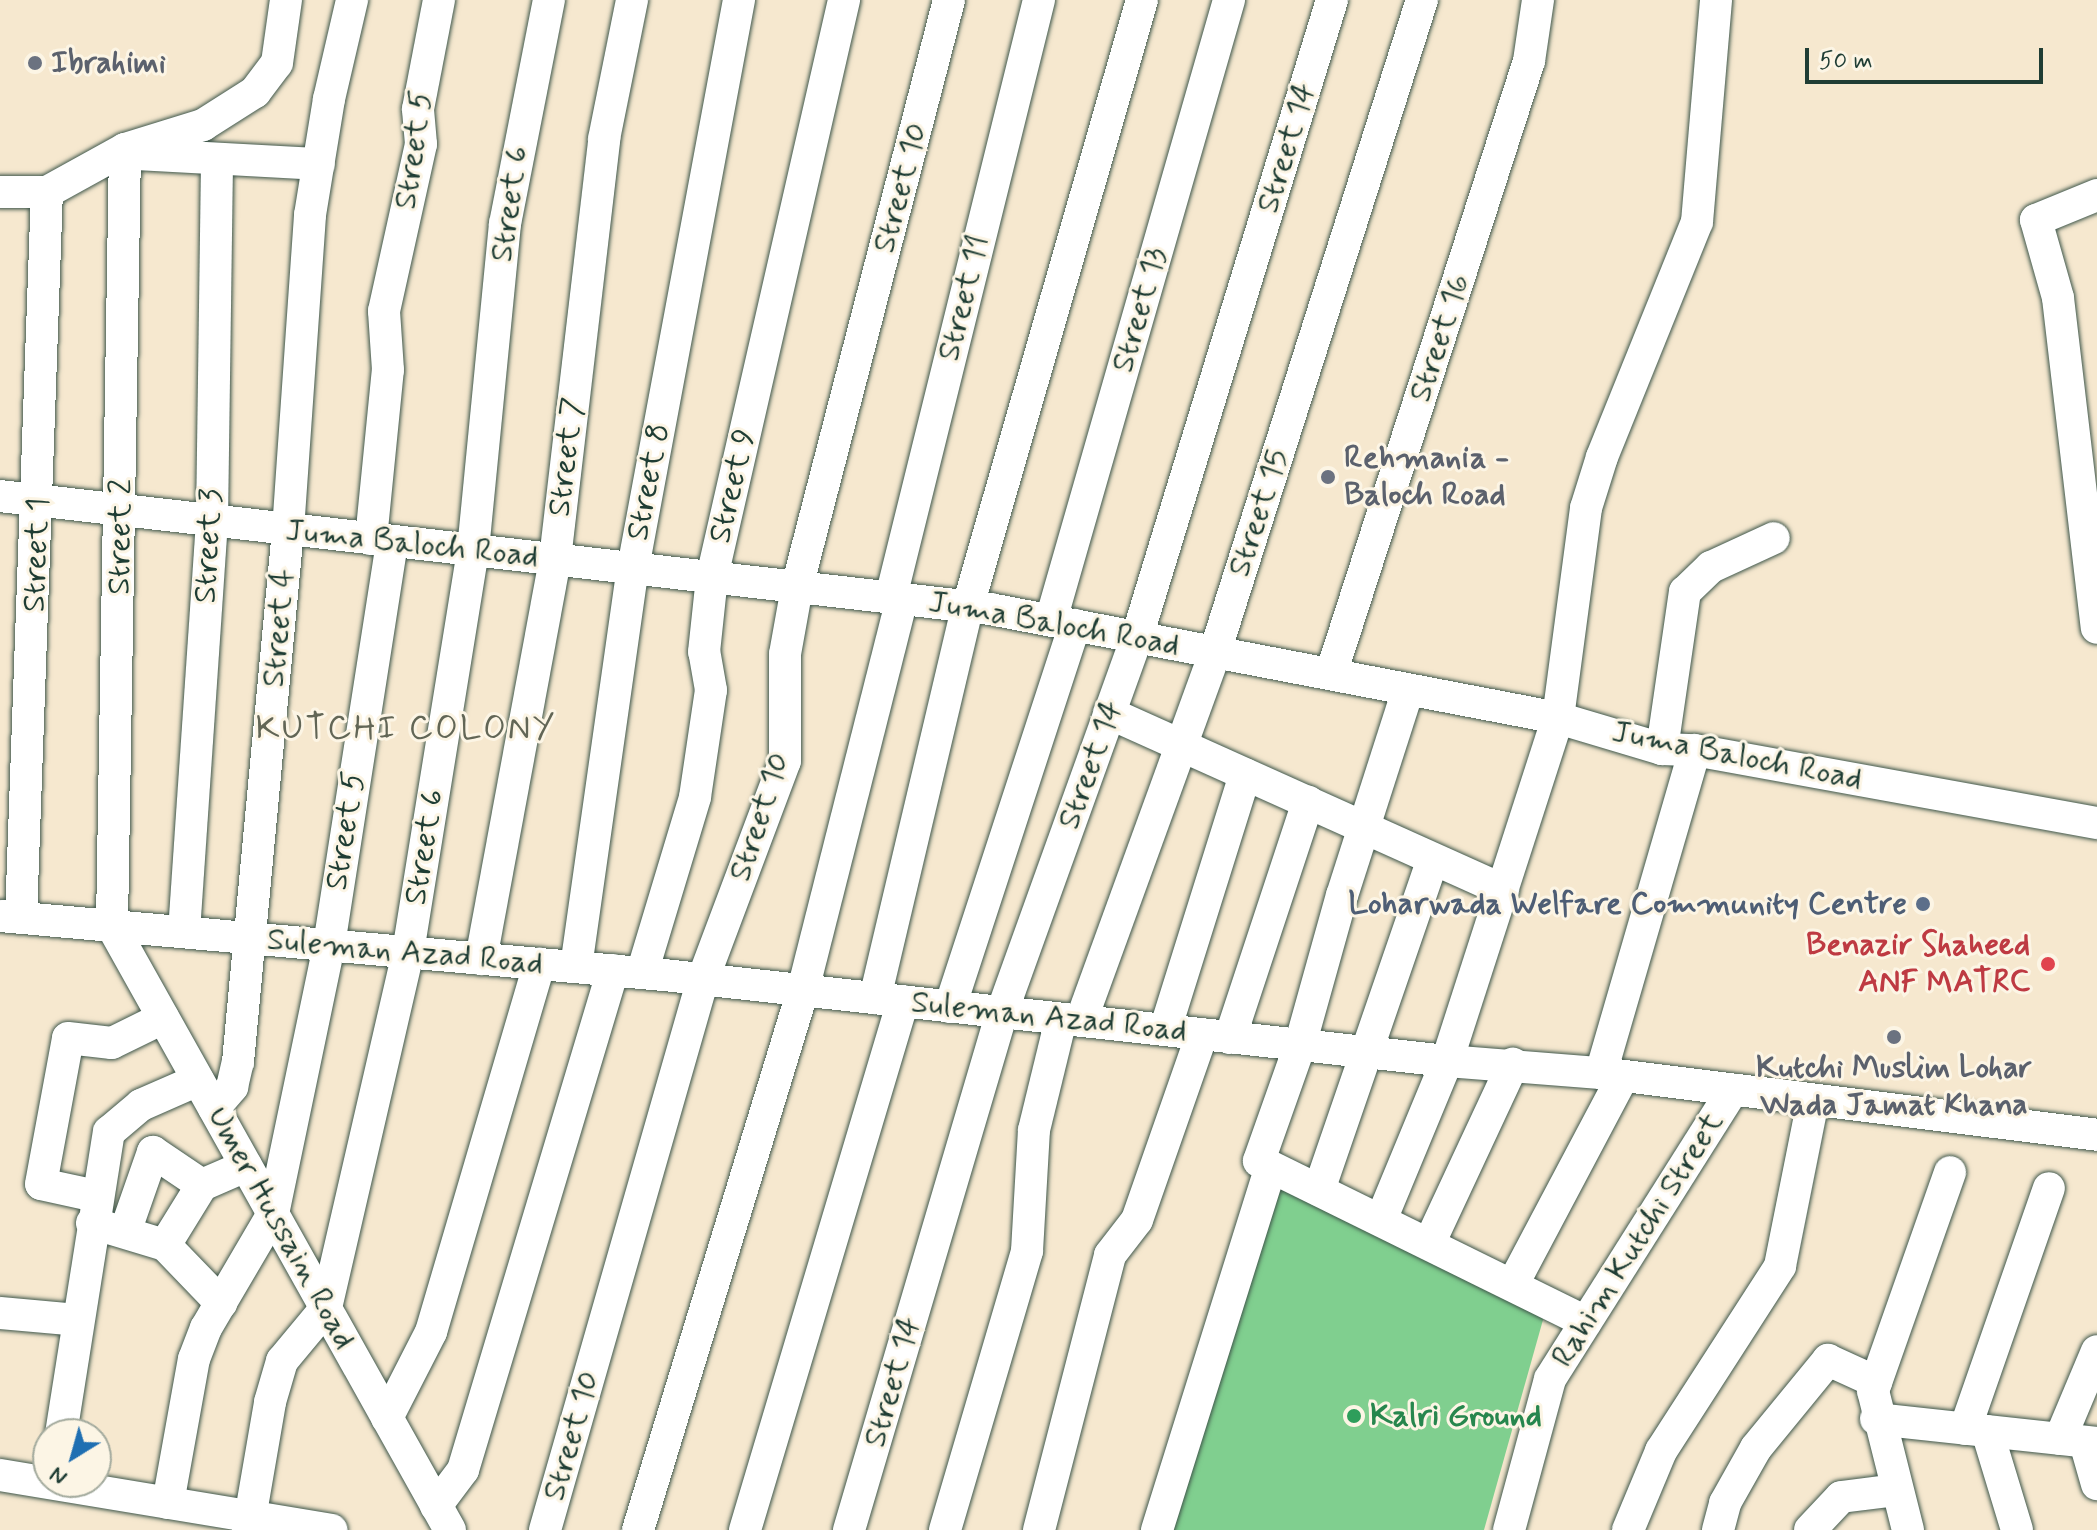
<!DOCTYPE html>
<style>
body{margin:0}
#map{position:relative;width:2097px;height:1530px;overflow:hidden;background:#f6e8cf;font-family:Mynerve,sans-serif}
div>[style]{position:absolute}
.green>*{inset:0;background:#80cf8f}
.roads{filter:drop-shadow(0 0 2px #3f574b) drop-shadow(0 0 2px #3f574b)}
.minor>*{height:32px;margin:-16px;padding:0 16px;transform-origin:16px;border-radius:16px;background:#fff}
.dots>*{width:22px;height:22px;translate:-50% -50%;box-sizing:border-box;border:4px solid #fcf5e5;border-radius:50%}
span{translate:-50% -50%;white-space:nowrap;text-align:center;line-height:1.15;-webkit-text-stroke:6px #fcf5e5;paint-order:stroke}
.worship-label{font-size:32px;color:#5b616d;font-weight:700}
.left{translate:0 -50%;text-align:left}
.street-label{font-size:32px;color:#1f3d34}
.service-label{font-size:32px;color:#4e5e75;font-weight:700}
.right{translate:-100% -50%;text-align:right}
.health-label{font-size:32px;color:#be3a42;font-weight:700}
.leisure-label{font-size:32px;color:#27864d;font-weight:700}
.neighbourhood-label{font-size:34px;color:#626656;letter-spacing:2px}
.north{position:absolute;left:32px;top:1418px;width:80px;height:80px;box-sizing:border-box;background:#fcf5e5;border:2px solid #a4ab9e;border-radius:50%;rotate:217deg;font-size:22px;font-weight:700;line-height:32px;text-align:center;color:#1f3d34}
.north::after{content:'';display:block;margin:auto;width:28px;height:36px;background:#1f6fb2;clip-path:polygon(50% 0,100% 100%,50% 72%,0 100%)}
.scale{position:absolute;left:1805px;top:48px;width:238px;height:36px;box-sizing:border-box;border:4px solid #1f3d34;border-top:0;padding-left:10px;font-size:24px;line-height:28px;white-space:nowrap;color:#1f3d34;-webkit-text-stroke:6px #fcf5e5;paint-order:stroke}
</style>
<div id="map">
<div class="green">
<i style="clip-path:polygon(1270px 1166px,1548px 1302px,1484px 1530px,1157px 1530px)"></i>
</div>
<div class="roads">
<div class="minor">
<i style="left:125px;top:149px;width:777px;rotate:90.96deg"></i>
<i style="left:112px;top:926px;width:692px;rotate:60.77deg"></i>
<i style="left:134px;top:154px;width:185px;rotate:3.1deg"></i>
<i style="left:0;top:192px;width:47px"></i>
<i style="left:47px;top:192px;width:89px;rotate:-28.9deg"></i>
<i style="left:125px;top:149px;width:82px;rotate:-17.1deg"></i>
<i style="left:203px;top:125px;width:62px;rotate:-32.4deg"></i>
<i style="left:255px;top:92px;width:36px;rotate:-53deg"></i>
<i style="left:277px;top:63px;width:64px;rotate:-81.9deg"></i>
<i style="left:2097px;top:195px;width:66px;rotate:157.7deg"></i>
<i style="left:2036px;top:220px;width:81px;rotate:74.2deg"></i>
<i style="left:2058px;top:298px;width:332px;rotate:83.3deg"></i>
<i style="left:0;top:496px;width:996px;rotate:6.51deg"></i>
<i style="left:990px;top:609px;width:578px;rotate:10.86deg"></i>
<i style="left:1558px;top:718px;width:109px;rotate:16.6deg"></i>
<i style="left:1662px;top:749px;width:33px;rotate:2deg"></i>
<i style="left:1695px;top:750px;width:409px;rotate:10.3deg"></i>
<i style="left:371px;top:539px;width:170px;rotate:-84.3deg"></i>
<i style="left:388px;top:370px;width:59px;rotate:-93.9deg"></i>
<i style="left:384px;top:311px;width:171px;rotate:-77.5deg"></i>
<i style="left:421px;top:144px;width:35px;rotate:-95deg"></i>
<i style="left:418px;top:109px;width:111px;rotate:-79.1deg"></i>
<i style="left:891px;top:597px;width:615px;rotate:-76.08deg"></i>
<i style="left:1051px;top:620px;width:645px;rotate:-73.98deg"></i>
<i style="left:1331px;top:674px;width:644px;rotate:-72.1deg"></i>
<i style="left:1529px;top:61px;width:62px;rotate:-81.6deg"></i>
<i style="left:1408px;top:690px;width:215px;rotate:107.8deg"></i>
<i style="left:1342px;top:895px;width:156px;rotate:105.6deg"></i>
<i style="left:1300px;top:1045px;width:123px;rotate:109.5deg"></i>
<i style="left:1259px;top:1161px;width:364px;rotate:26.2deg"></i>
<i style="left:1109px;top:713px;width:432px;rotate:24.2deg"></i>
<i style="left:1662px;top:749px;width:159px;rotate:-81.7deg"></i>
<i style="left:1685px;top:592px;width:36px;rotate:-44deg"></i>
<i style="left:1711px;top:567px;width:69px;rotate:-24.7deg"></i>
<i style="left:0;top:916px;width:667px;rotate:5.08deg"></i>
<i style="left:664px;top:975px;width:788px;rotate:6.27deg"></i>
<i style="left:1447px;top:1061px;width:154px;rotate:4.5deg"></i>
<i style="left:1601px;top:1073px;width:500px;rotate:7.1deg"></i>
<i style="left:21px;top:917px;width:725px;rotate:-87.95deg"></i>
<i style="left:184px;top:932px;width:412px;rotate:-86.1deg"></i>
<i style="left:212px;top:521px;width:362px;rotate:-89.2deg"></i>
<i style="left:481px;top:959px;width:407px;rotate:-79.5deg"></i>
<i style="left:555px;top:559px;width:423px;rotate:-83.3deg"></i>
<i style="left:604px;top:139px;width:142px;rotate:-78.6deg"></i>
<i style="left:576px;top:967px;width:403px;rotate:-81.9deg"></i>
<i style="left:633px;top:568px;width:578px;rotate:-79.43deg"></i>
<i style="left:642px;top:973px;width:184px;rotate:-73.2deg"></i>
<i style="left:695px;top:797px;width:108px;rotate:-81.5deg"></i>
<i style="left:711px;top:690px;width:39px;rotate:-100deg"></i>
<i style="left:704px;top:652px;width:75px;rotate:-83.9deg"></i>
<i style="left:712px;top:577px;width:592px;rotate:-77.11deg"></i>
<i style="left:875px;top:998px;width:403px;rotate:-76.7deg"></i>
<i style="left:968px;top:606px;width:630px;rotate:-73.98deg"></i>
<i style="left:950px;top:1007px;width:402px;rotate:-71.9deg"></i>
<i style="left:1081px;top:1021px;width:393px;rotate:-70deg"></i>
<i style="left:1215px;top:652px;width:684px;rotate:-72.39deg"></i>
<i style="left:1165px;top:1030px;width:268px;rotate:-72.6deg"></i>
<i style="left:1230px;top:1038px;width:249px;rotate:-71.7deg"></i>
<i style="left:1601px;top:1073px;width:336px;rotate:-73.8deg"></i>
<i style="left:214px;top:1108px;width:28px;rotate:-49deg"></i>
<i style="left:232px;top:1087px;width:26px;rotate:-77deg"></i>
<i style="left:238px;top:1062px;width:534px;rotate:-84.63deg"></i>
<i style="left:288px;top:530px;width:316px;rotate:-86deg"></i>
<i style="left:310px;top:215px;width:118px;rotate:-80.7deg"></i>
<i style="left:329px;top:99px;width:102px;rotate:-76.9deg"></i>
<i style="left:1319px;top:1190px;width:350px;rotate:-71deg"></i>
<i style="left:96px;top:1196px;width:56px;rotate:-167.7deg"></i>
<i style="left:41px;top:1184px;width:148px;rotate:-79.5deg"></i>
<i style="left:68px;top:1038px;width:44px;rotate:6.5deg"></i>
<i style="left:112px;top:1043px;width:57px;rotate:-26.1deg"></i>
<i style="left:1381px;top:1220px;width:172px;rotate:-67.5deg"></i>
<i style="left:1447px;top:1061px;width:361px;rotate:-72.1deg"></i>
<i style="left:1558px;top:718px;width:212px;rotate:-82.4deg"></i>
<i style="left:1586px;top:508px;width:53px;rotate:-72.6deg"></i>
<i style="left:1602px;top:457px;width:253px;rotate:-68deg"></i>
<i style="left:1697px;top:222px;width:223px;rotate:-85.1deg"></i>
<i style="left:92px;top:1223px;width:76px;rotate:16.8deg"></i>
<i style="left:165px;top:1245px;width:81px;rotate:46deg"></i>
<i style="left:125px;top:1232px;width:85px;rotate:-70.7deg"></i>
<i style="left:153px;top:1152px;width:59px;rotate:34deg"></i>
<i style="left:1429px;top:1244px;width:199px;rotate:-65deg"></i>
<i style="left:165px;top:1245px;width:70px;rotate:-58.3deg"></i>
<i style="left:202px;top:1185px;width:48px;rotate:-23.4deg"></i>
<i style="left:1513px;top:1284px;width:235px;rotate:-62.1deg"></i>
<i style="left:0;top:1313px;width:78px;rotate:5.1deg"></i>
<i style="left:387px;top:1418px;width:97px;rotate:-62.9deg"></i>
<i style="left:431px;top:1332px;width:384px;rotate:-73.6deg"></i>
<i style="left:1876px;top:1419px;width:222px;rotate:6.2deg"></i>
<i style="left:1965px;top:1429px;width:255px;rotate:-70.8deg"></i>
<i style="left:1987px;top:1431px;width:103px;rotate:73.1deg"></i>
<i style="left:61px;top:1434px;width:306px;rotate:-81deg"></i>
<i style="left:109px;top:1132px;width:42px;rotate:-40.2deg"></i>
<i style="left:141px;top:1105px;width:62px;rotate:-23.7deg"></i>
<i style="left:2060px;top:1439px;width:95px;rotate:-67.2deg"></i>
<i style="left:2085px;top:1442px;width:44px;rotate:74.1deg"></i>
<i style="left:0;top:1475px;width:336px;rotate:9.4deg"></i>
<i style="left:168px;top:1503px;width:146px;rotate:-79.8deg"></i>
<i style="left:194px;top:1359px;width:33px;rotate:-69deg"></i>
<i style="left:206px;top:1328px;width:132px;rotate:-59.6deg"></i>
<i style="left:273px;top:1214px;width:275px;rotate:-78.2deg"></i>
<i style="left:329px;top:945px;width:409px;rotate:-81.1deg"></i>
<i style="left:436px;top:1506px;width:45px;rotate:-53.1deg"></i>
<i style="left:463px;top:1470px;width:522px;rotate:-73.3deg"></i>
<i style="left:248px;top:1530px;width:130px;rotate:-80.2deg"></i>
<i style="left:270px;top:1402px;width:43px;rotate:-73.7deg"></i>
<i style="left:282px;top:1361px;width:69px;rotate:-50.3deg"></i>
<i style="left:326px;top:1308px;width:365px;rotate:-77deg"></i>
<i style="left:408px;top:952px;width:407px;rotate:-80.8deg"></i>
<i style="left:473px;top:550px;width:328px;rotate:-84.4deg"></i>
<i style="left:505px;top:224px;width:228px;rotate:-78.9deg"></i>
<i style="left:545px;top:1530px;width:573px;rotate:-74deg"></i>
<i style="left:703px;top:979px;width:233px;rotate:-69.4deg"></i>
<i style="left:785px;top:761px;width:107px;rotate:-90deg"></i>
<i style="left:785px;top:654px;width:68px;rotate:-79.8deg"></i>
<i style="left:797px;top:587px;width:606px;rotate:-75.48deg"></i>
<i style="left:638px;top:1530px;width:565px;rotate:-73.01deg"></i>
<i style="left:803px;top:990px;width:403px;rotate:-75.8deg"></i>
<i style="left:745px;top:1530px;width:552px;rotate:-73.37deg"></i>
<i style="left:849px;top:1530px;width:540px;rotate:-73.54deg"></i>
<i style="left:1002px;top:1012px;width:399px;rotate:-70.2deg"></i>
<i style="left:1137px;top:637px;width:666px;rotate:-72.98deg"></i>
<i style="left:945px;top:1530px;width:291px;rotate:-73.6deg"></i>
<i style="left:1027px;top:1251px;width:121px;rotate:-86.7deg"></i>
<i style="left:1034px;top:1130px;width:114px;rotate:-76.3deg"></i>
<i style="left:1039px;top:1530px;width:284px;rotate:-75.5deg"></i>
<i style="left:1110px;top:1255px;width:44px;rotate:-52.4deg"></i>
<i style="left:1137px;top:1220px;width:197px;rotate:-70.7deg"></i>
<i style="left:1157px;top:1530px;width:380px;rotate:-72.6deg"></i>
<i style="left:1509px;top:1530px;width:156px;rotate:-74.8deg"></i>
<i style="left:1550px;top:1379px;width:342px;rotate:-57.7deg"></i>
<i style="left:1628px;top:1530px;width:86px;rotate:-67.3deg"></i>
<i style="left:1661px;top:1451px;width:220px;rotate:-57.2deg"></i>
<i style="left:1780px;top:1266px;width:168px;rotate:-78.7deg"></i>
<i style="left:1718px;top:1530px;width:28px;rotate:-75deg"></i>
<i style="left:1725px;top:1503px;width:63px;rotate:-60.6deg"></i>
<i style="left:1756px;top:1448px;width:114px;rotate:-50.7deg"></i>
<i style="left:1828px;top:1360px;width:53px;rotate:24.6deg"></i>
<i style="left:1810px;top:1530px;width:45px;rotate:-46.8deg"></i>
<i style="left:1841px;top:1497px;width:55px;rotate:-7.3deg"></i>
<i style="left:1908px;top:1530px;width:143px;rotate:-104.1deg"></i>
<i style="left:1873px;top:1391px;width:232px;rotate:-70.6deg"></i>
</div>
</div>
<div class="dots">
<i style="left:35px;top:63px;background:#6b7280"></i>
<i style="left:1328px;top:477px;background:#6b7280"></i>
<i style="left:1923px;top:904px;background:#5c6f8a"></i>
<i style="left:2048px;top:964px;background:#e0444e"></i>
<i style="left:1894px;top:1037px;background:#6b7280"></i>
<i style="left:1354px;top:1416px;background:#2e9e5b"></i>
</div>
<div class="worship-label">
<span class="left" style="left:51px;top:63px">Ibrahimi</span>
<span class="left" style="left:1344px;top:477px">Rehmania -<br>Baloch Road</span>
<span style="left:1894px;top:1087px">Kutchi Muslim Lohar<br>Wada Jamat Khana</span>
</div>
<div class="street-label">
<span style="left:1287px;top:148px;rotate:-73deg">Street 14</span>
<span style="left:414px;top:150px;rotate:-82deg">Street 5</span>
<span style="left:901px;top:188px;rotate:-75deg">Street 10</span>
<span style="left:510px;top:204px;rotate:-82deg">Street 6</span>
<span style="left:964px;top:298px;rotate:-76deg">Street 11</span>
<span style="left:1140px;top:310px;rotate:-74deg">Street 13</span>
<span style="left:1440px;top:338px;rotate:-72deg">Street 16</span>
<span style="left:567px;top:457px;rotate:-83deg">Street 7</span>
<span style="left:649px;top:482px;rotate:-79deg">Street 8</span>
<span style="left:733px;top:486px;rotate:-77deg">Street 9</span>
<span style="left:1259px;top:513px;rotate:-72deg">Street 15</span>
<span style="left:121px;top:537px;rotate:-89deg">Street 2</span>
<span style="left:412px;top:544px;rotate:6deg">Juma Baloch Road</span>
<span style="left:209px;top:546px;rotate:-87deg">Street 3</span>
<span style="left:37px;top:555px;rotate:-88deg">Street 1</span>
<span style="left:1054px;top:624px;rotate:10deg">Juma Baloch Road</span>
<span style="left:279px;top:628px;rotate:-85deg">Street 4</span>
<span style="left:1737px;top:756px;rotate:11deg">Juma Baloch Road</span>
<span style="left:1091px;top:765px;rotate:-70deg">Street 14</span>
<span style="left:760px;top:817px;rotate:-72deg">Street 10</span>
<span style="left:346px;top:831px;rotate:-81deg">Street 5</span>
<span style="left:425px;top:847px;rotate:-81deg">Street 6</span>
<span style="left:405px;top:952px;rotate:5deg">Suleman Azad Road</span>
<span style="left:1049px;top:1017px;rotate:6deg">Suleman Azad Road</span>
<span style="left:281px;top:1228px;rotate:61deg">Umer Hussain Road</span>
<span style="left:1638px;top:1240px;rotate:-58deg">Rahim Kutchi Street</span>
<span style="left:893px;top:1382px;rotate:-74deg">Street 14</span>
<span style="left:572px;top:1436px;rotate:-74deg">Street 10</span>
</div>
<div class="service-label">
<span class="right" style="left:1907px;top:904px">Loharwada Welfare Community Centre</span>
</div>
<div class="health-label">
<span class="right" style="left:2030px;top:964px">Benazir Shaheed<br>ANF MATRC</span>
</div>
<div class="leisure-label">
<span class="left" style="left:1370px;top:1416px">Kalri Ground</span>
</div>
<div class="neighbourhood-label">
<span style="left:406px;top:729px">KUTCHI COLONY</span>
</div>
<div class="north">N</div>
<div class="scale">50 m</div>
</div>
